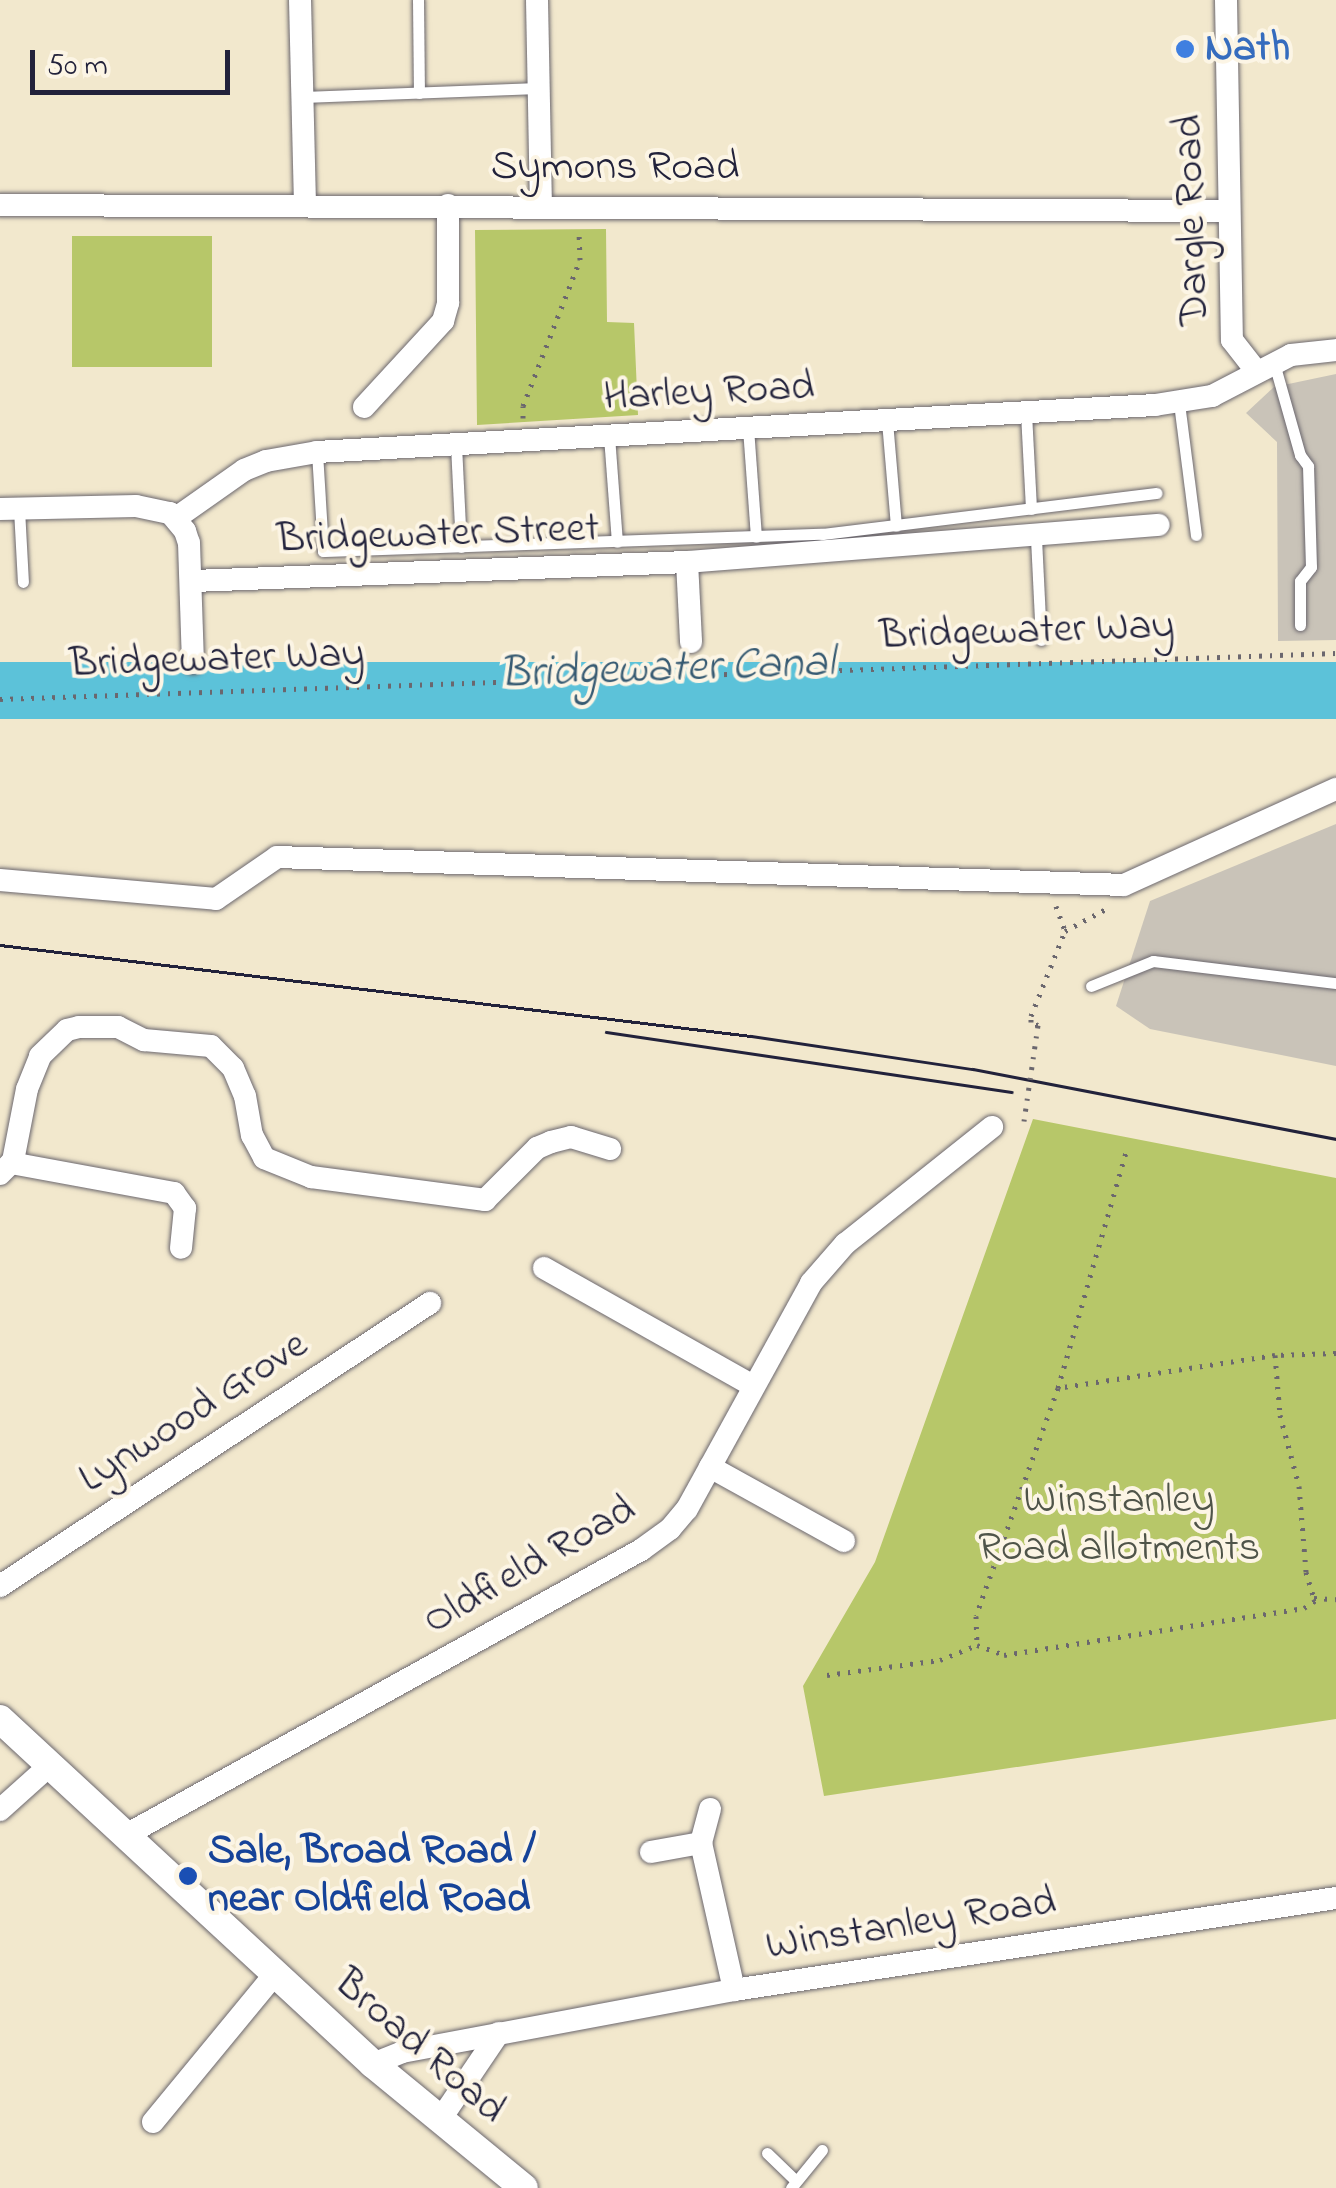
<!DOCTYPE html>
<style>
body{margin:0}
#map{position:relative;width:1336px;height:2188px;overflow:hidden;background:#f2e8cd;font-family:"Indie Flower",sans-serif}
div>[style]{position:absolute}
.industrial>*{inset:0;background:#c9c3b8}
.green>*{inset:0;background:#b7c769;transform-origin:0 0}
.water>*{inset:0;background:#5cc2d9;transform-origin:0 0}
.path>*{height:5px;margin-top:-2.5px;transform-origin:0;background:repeating-linear-gradient(90deg,#6b676e 0 2.5px,transparent 0 10.5px)}
.roads{filter:drop-shadow(0 0 2px #6b676e) drop-shadow(0 0 2px #6b676e)}
.service>*{height:11px;margin:-5.5px;padding:0 5.5px;transform-origin:5.5px;border-radius:5.5px;background:#fff}
.minor>*{height:22px;margin:-11px;padding:0 11px;transform-origin:11px;border-radius:11px;background:#fff}
.tertiary>*{height:28px;margin:-14px;padding:0 14px;transform-origin:14px;border-radius:14px;background:#fff}
.tram>*{height:2.5px;margin:-1.25px;padding:0 1.25px;transform-origin:1.25px;border-radius:1.25px;background:#22223b}
.path-bridge>*{height:5px;margin-top:-2.5px;transform-origin:0;background:repeating-linear-gradient(90deg,#6b676e 0 2.5px,transparent 0 10.5px)}
.dots>*{width:28px;height:28px;translate:-50% -50%;box-sizing:border-box;border:5px solid #fcf5e5;border-radius:50%}
span{translate:-50% -50%;white-space:nowrap;text-align:center;line-height:1.15;-webkit-text-stroke:8px #fcf5e5;paint-order:stroke}
.shop-label{font-size:42px;color:#366cbe;font-weight:700}
.left{translate:0 -50%;text-align:left}
.street-label{font-size:42px;color:#22223b}
.park-label{font-size:42px;color:#4f5449}
.transit-label{font-size:42px;color:#164399;font-weight:700}
.water-label{font-size:45px;color:#365a72;font-style:italic}
.scale{position:absolute;left:30px;top:50px;width:200px;height:45px;box-sizing:border-box;border:5px solid #22223b;border-top:0;padding-left:12px;font-size:30px;line-height:35px;white-space:nowrap;color:#22223b;-webkit-text-stroke:8px #fcf5e5;paint-order:stroke}
</style>
<div id="map">
<div class="industrial">
<i style="clip-path:polygon(1336px 374px,1336px 640px,1278px 641px,1277px 442px,1246px 413px,1274px 387px)"></i>
<i style="clip-path:polygon(1336px 824px,1336px 1066px,1150px 1029px,1116px 1006px,1150px 901px)"></i>
</div>
<div class="green">
<i style="clip-path:polygon(606px 229px,607px 322px,634px 323px,638px 415px,477px 425px,475px 230px)"></i>
<i style="left:212px;top:236px;width:131px;height:140px;rotate:90deg"></i>
<i style="clip-path:polygon(1033px 1119px,1336px 1178px,1336px 1719px,824px 1796px,803px 1686px,875px 1562px)"></i>
</div>
<div class="water">
<i style="left:1336px;top:662px;width:57px;height:1337px;rotate:90deg"></i>
</div>
<div class="path">
<i style="left:523px;top:418px;width:12px;rotate:-90deg"></i>
<i style="left:523px;top:406px;width:157px;rotate:-68.7deg"></i>
<i style="left:580px;top:260px;width:30px;rotate:-92deg"></i>
<i style="left:0;top:699px;width:1337px;rotate:-1.97deg"></i>
<i style="left:1056px;top:906px;width:27px;rotate:70deg"></i>
<i style="left:1038px;top:1025px;width:8px;rotate:-157deg"></i>
<i style="left:1031px;top:1022px;width:6px;rotate:-90deg"></i>
<i style="left:1031px;top:1016px;width:92px;rotate:-68.2deg"></i>
<i style="left:1065px;top:931px;width:47px;rotate:-28.2deg"></i>
<i style="left:1336px;top:1353px;width:61px;rotate:178.1deg"></i>
<i style="left:1275px;top:1355px;width:60px;rotate:85.2deg"></i>
<i style="left:1280px;top:1415px;width:73px;rotate:75deg"></i>
<i style="left:1299px;top:1486px;width:86px;rotate:85.3deg"></i>
<i style="left:1306px;top:1572px;width:27px;rotate:73deg"></i>
<i style="left:1314px;top:1598px;width:22px;rotate:3deg"></i>
<i style="left:1275px;top:1355px;width:219px;rotate:171.4deg"></i>
<i style="left:1058px;top:1388px;width:242px;rotate:109.8deg"></i>
<i style="left:976px;top:1616px;width:29px;rotate:88deg"></i>
<i style="left:977px;top:1645px;width:29px;rotate:20deg"></i>
<i style="left:1004px;top:1655px;width:304px;rotate:-8.9deg"></i>
<i style="left:1304px;top:1608px;width:17px;rotate:-33deg"></i>
<i style="left:1058px;top:1388px;width:246px;rotate:-73.9deg"></i>
<i style="left:827px;top:1675px;width:114px;rotate:-7.6deg"></i>
<i style="left:940px;top:1660px;width:40px;rotate:-22deg"></i>
</div>
<div class="roads">
<div class="service">
<i style="left:418px;top:0;width:93px;rotate:89.4deg"></i>
<i style="left:302px;top:97px;width:237px;rotate:-2.2deg"></i>
<i style="left:1274px;top:363px;width:96px;rotate:74.2deg"></i>
<i style="left:1300px;top:455px;width:14px;rotate:54deg"></i>
<i style="left:1308px;top:466px;width:101px;rotate:88.3deg"></i>
<i style="left:1311px;top:567px;width:18px;rotate:128deg"></i>
<i style="left:1300px;top:581px;width:44px;rotate:90deg"></i>
<i style="left:1179px;top:403px;width:133px;rotate:82.7deg"></i>
<i style="left:1026px;top:413px;width:96px;rotate:87deg"></i>
<i style="left:887px;top:421px;width:105px;rotate:85.1deg"></i>
<i style="left:748px;top:428px;width:109px;rotate:85.8deg"></i>
<i style="left:609px;top:436px;width:106px;rotate:85.7deg"></i>
<i style="left:456px;top:445px;width:102px;rotate:87.2deg"></i>
<i style="left:317px;top:452px;width:99px;rotate:86.5deg"></i>
<i style="left:323px;top:551px;width:499px;rotate:-2deg"></i>
<i style="left:822px;top:534px;width:337px;rotate:-7deg"></i>
<i style="left:19px;top:509px;width:73px;rotate:86.9deg"></i>
<i style="left:1036px;top:538px;width:102px;rotate:87.2deg"></i>
<i style="left:1091px;top:986px;width:67px;rotate:-22deg"></i>
<i style="left:1153px;top:961px;width:184px;rotate:6.9deg"></i>
<i style="left:767px;top:2153px;width:40px;rotate:44deg"></i>
<i style="left:791px;top:2188px;width:49px;rotate:-50.8deg"></i>
</div>
<div class="minor">
<i style="left:300px;top:0;width:205px;rotate:88.6deg"></i>
<i style="left:537px;top:0;width:204px;rotate:88.9deg"></i>
<i style="left:1226px;top:0;width:340px;rotate:89deg"></i>
<i style="left:1232px;top:340px;width:39px;rotate:52deg"></i>
<i style="left:0;top:205px;width:1229px;rotate:0.28deg"></i>
<i style="left:364px;top:407px;width:117px;rotate:-47.4deg"></i>
<i style="left:443px;top:321px;width:19px;rotate:-74deg"></i>
<i style="left:448px;top:303px;width:98px;rotate:-90deg"></i>
<i style="left:0;top:509px;width:136px;rotate:-1.3deg"></i>
<i style="left:136px;top:506px;width:35px;rotate:12deg"></i>
<i style="left:170px;top:513px;width:23px;rotate:50deg"></i>
<i style="left:185px;top:531px;width:13px;rotate:72deg"></i>
<i style="left:189px;top:543px;width:120px;rotate:88.1deg"></i>
<i style="left:176px;top:518px;width:83px;rotate:-35.2deg"></i>
<i style="left:244px;top:470px;width:24px;rotate:-22deg"></i>
<i style="left:266px;top:461px;width:52px;rotate:-10deg"></i>
<i style="left:317px;top:452px;width:839px;rotate:-3.21deg"></i>
<i style="left:1155px;top:405px;width:58px;rotate:-9deg"></i>
<i style="left:1212px;top:396px;width:89px;rotate:-27.4deg"></i>
<i style="left:1291px;top:355px;width:45px;rotate:-6.3deg"></i>
<i style="left:687px;top:562px;width:80px;rotate:87.1deg"></i>
<i style="left:193px;top:581px;width:494px;rotate:-2.2deg"></i>
<i style="left:687px;top:562px;width:473px;rotate:-4.5deg"></i>
<i style="left:0;top:880px;width:217px;rotate:5deg"></i>
<i style="left:216px;top:899px;width:74px;rotate:-34.5deg"></i>
<i style="left:277px;top:857px;width:847px;rotate:1.89deg"></i>
<i style="left:1124px;top:885px;width:233px;rotate:-24.4deg"></i>
<i style="left:11px;top:1163px;width:166px;rotate:10.4deg"></i>
<i style="left:174px;top:1193px;width:19px;rotate:54deg"></i>
<i style="left:185px;top:1208px;width:40px;rotate:95.7deg"></i>
<i style="left:0;top:1174px;width:18px;rotate:-45deg"></i>
<i style="left:13px;top:1161px;width:73px;rotate:-79deg"></i>
<i style="left:27px;top:1089px;width:35px;rotate:-68deg"></i>
<i style="left:40px;top:1056px;width:37px;rotate:-44deg"></i>
<i style="left:67px;top:1030px;width:12px;rotate:-14deg"></i>
<i style="left:79px;top:1027px;width:39px"></i>
<i style="left:118px;top:1027px;width:29px;rotate:27deg"></i>
<i style="left:144px;top:1040px;width:67px;rotate:5.1deg"></i>
<i style="left:211px;top:1046px;width:31px;rotate:45deg"></i>
<i style="left:233px;top:1068px;width:30px;rotate:67deg"></i>
<i style="left:245px;top:1096px;width:40px;rotate:80deg"></i>
<i style="left:252px;top:1135px;width:26px;rotate:62deg"></i>
<i style="left:264px;top:1158px;width:51px;rotate:22deg"></i>
<i style="left:311px;top:1177px;width:176px;rotate:7.5deg"></i>
<i style="left:485px;top:1200px;width:74px;rotate:-45deg"></i>
<i style="left:537px;top:1148px;width:15px;rotate:-23deg"></i>
<i style="left:551px;top:1142px;width:21px;rotate:-14deg"></i>
<i style="left:571px;top:1137px;width:41px;rotate:17.1deg"></i>
<i style="left:544px;top:1268px;width:240px;rotate:29.4deg"></i>
<i style="left:710px;top:1467px;width:153px;rotate:28.9deg"></i>
<i style="left:0;top:1586px;width:515px;rotate:-33.35deg"></i>
<i style="left:710px;top:1809px;width:35px;rotate:105deg"></i>
<i style="left:701px;top:1843px;width:151px;rotate:77.3deg"></i>
<i style="left:0;top:1810px;width:66px;rotate:-41.9deg"></i>
<i style="left:126px;top:1835px;width:589px;rotate:-28.96deg"></i>
<i style="left:641px;top:1550px;width:36px;rotate:-36deg"></i>
<i style="left:670px;top:1529px;width:26px;rotate:-50deg"></i>
<i style="left:687px;top:1509px;width:258px;rotate:-61.2deg"></i>
<i style="left:811px;top:1283px;width:52px;rotate:-48.9deg"></i>
<i style="left:845px;top:1244px;width:188px;rotate:-38.5deg"></i>
<i style="left:651px;top:1852px;width:51px;rotate:-10.2deg"></i>
<i style="left:373px;top:2064px;width:31px;rotate:-22deg"></i>
<i style="left:402px;top:2052px;width:338px;rotate:-10.6deg"></i>
<i style="left:734px;top:1990px;width:609px;rotate:-8.69deg"></i>
<i style="left:440px;top:2120px;width:105px;rotate:-55.9deg"></i>
<i style="left:153px;top:2122px;width:192px;rotate:-50.5deg"></i>
</div>
<div class="tertiary">
<i style="left:0;top:1719px;width:508px;rotate:42.77deg"></i>
<i style="left:373px;top:2064px;width:195px;rotate:39.4deg"></i>
</div>
</div>
<div class="tram">
<i style="left:0;top:945px;width:756px;rotate:6.91deg"></i>
<i style="left:751px;top:1036px;width:224px;rotate:8.5deg"></i>
<i style="left:973px;top:1069px;width:370px;rotate:10.9deg"></i>
<i style="left:606px;top:1032px;width:410px;rotate:8.4deg"></i>
</div>
<div class="path-bridge">
<i style="left:1024px;top:1121px;width:97px;rotate:-81.7deg"></i>
</div>
<div class="dots">
<i style="left:1185px;top:49px;background:#3f7fe0"></i>
<i style="left:188px;top:1876px;background:#1a4fb4"></i>
</div>
<div class="shop-label">
<span class="left" style="left:1205px;top:49px">Nath</span>
</div>
<div class="street-label">
<span style="left:615px;top:168px">Symons Road</span>
<span style="left:1193px;top:220px;rotate:-92deg">Dargle Road</span>
<span style="left:709px;top:393px;rotate:-3deg">Harley Road</span>
<span style="left:438px;top:535px;rotate:-2deg">Bridgewater Street</span>
<span style="left:1027px;top:632px;rotate:-2deg">Bridgewater Way</span>
<span style="left:217px;top:660px;rotate:-2deg">Bridgewater Way</span>
<span style="left:194px;top:1413px;rotate:-33deg">Lynwood Grove</span>
<span style="left:530px;top:1566px;rotate:-30deg">Oldfield Road</span>
<span style="left:911px;top:1925px;rotate:-9deg">Winstanley Road</span>
<span style="left:419px;top:2047px;rotate:41deg">Broad Road</span>
</div>
<div class="park-label">
<span style="left:1119px;top:1525px">Winstanley<br>Road allotments</span>
</div>
<div class="transit-label">
<span class="left" style="left:208px;top:1876px">Sale, Broad Road /<br>near Oldfield Road</span>
</div>
<div class="water-label">
<span style="left:667px;top:670px;rotate:-2deg">Bridgewater Canal</span>
</div>
<div class="scale">50 m</div>
</div>
